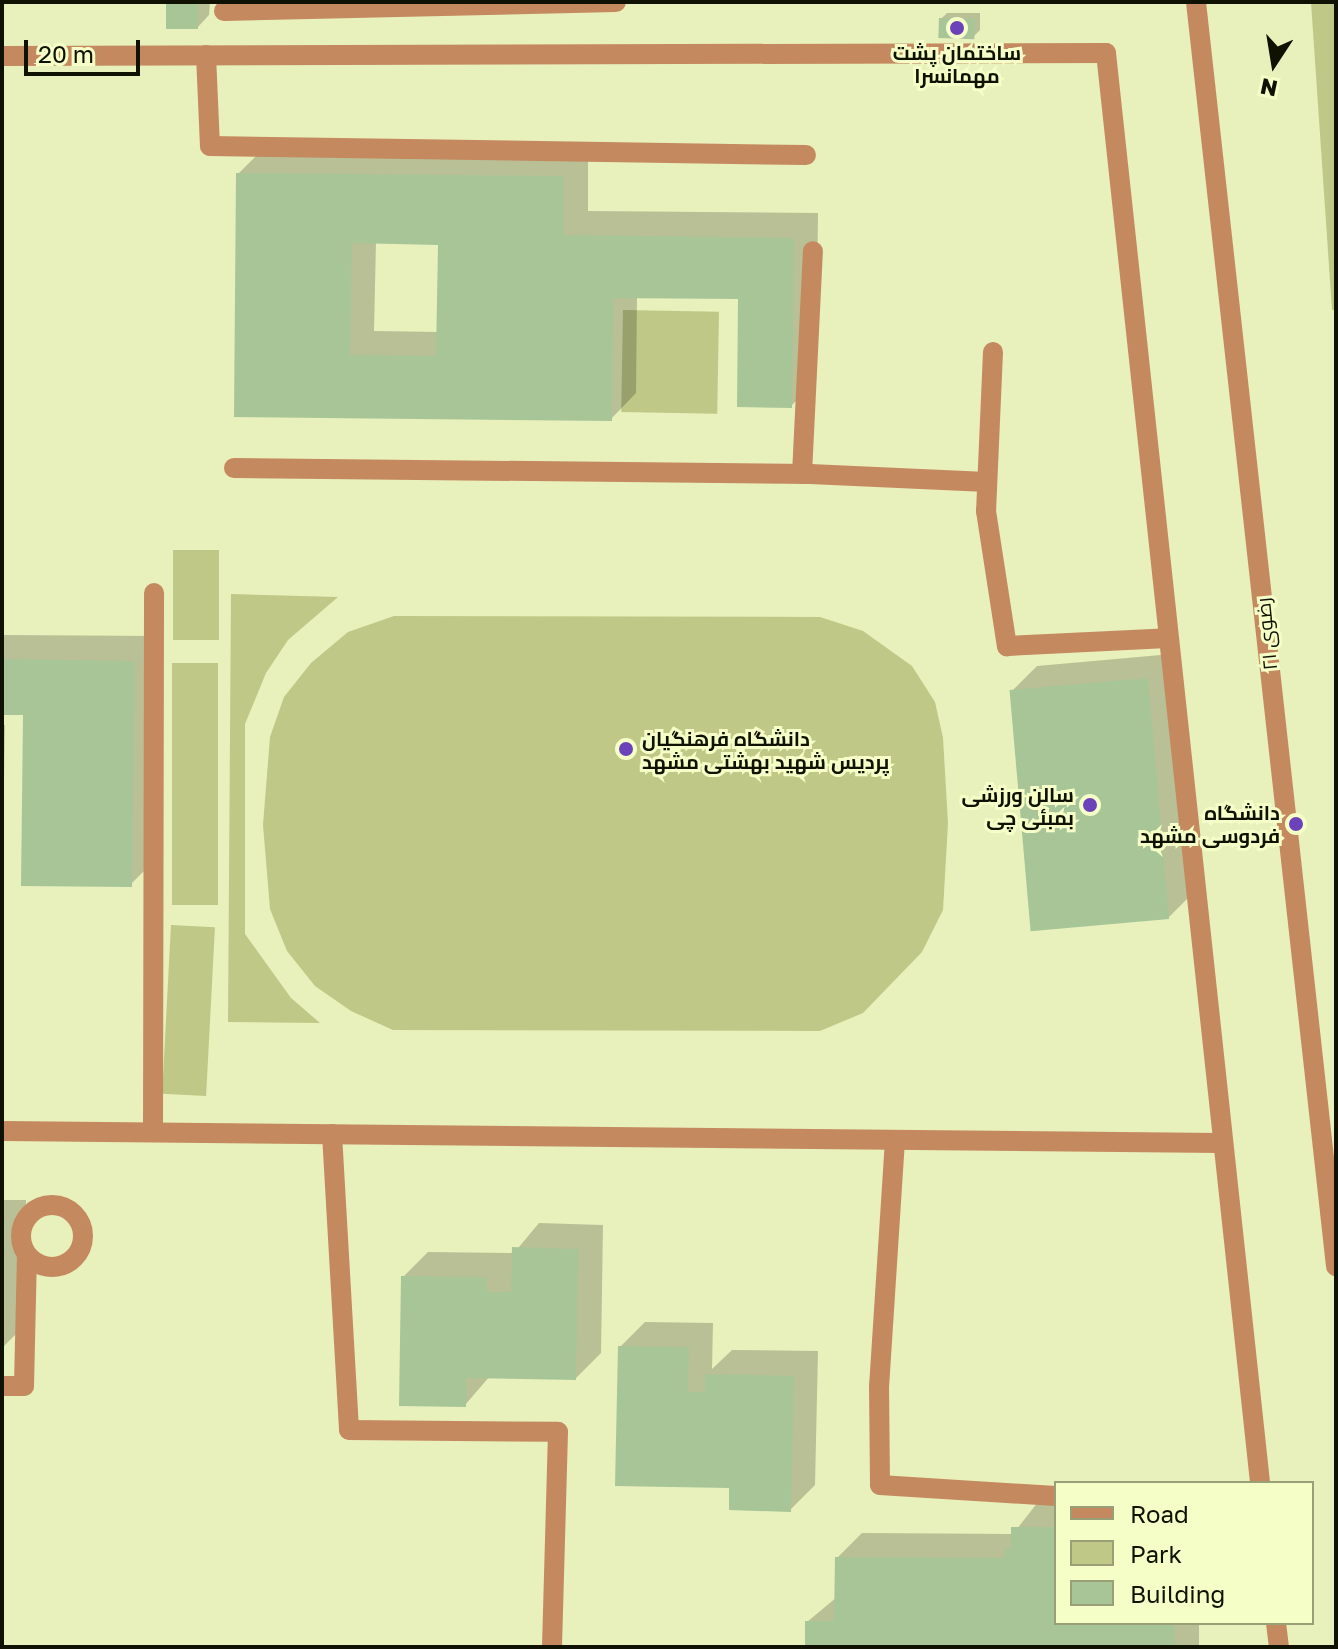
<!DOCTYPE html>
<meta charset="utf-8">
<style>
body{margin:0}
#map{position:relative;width:1338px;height:1649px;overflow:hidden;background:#e8f0bb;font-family:"Golos Text",Cairo,sans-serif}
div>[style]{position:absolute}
.green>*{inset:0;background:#bfc886;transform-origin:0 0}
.shadow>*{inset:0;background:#0003}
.building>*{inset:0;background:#a8c598;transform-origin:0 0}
.service>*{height:20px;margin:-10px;padding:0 10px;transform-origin:10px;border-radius:10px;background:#c58960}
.service>.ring{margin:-10px;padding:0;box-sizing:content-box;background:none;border:20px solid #c58960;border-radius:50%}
.minor>*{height:20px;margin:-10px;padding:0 10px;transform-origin:10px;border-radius:10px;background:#c58960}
.dots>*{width:22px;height:22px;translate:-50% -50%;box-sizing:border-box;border:4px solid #f6fec7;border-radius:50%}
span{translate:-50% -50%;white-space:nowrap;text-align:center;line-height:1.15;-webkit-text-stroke:6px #f6fec7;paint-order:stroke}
.poi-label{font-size:20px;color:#0f1101;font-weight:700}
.left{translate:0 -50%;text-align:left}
.right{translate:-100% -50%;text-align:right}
.street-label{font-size:20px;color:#0f1101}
.frame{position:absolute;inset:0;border:4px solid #0f1101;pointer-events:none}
.legend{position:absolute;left:1054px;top:1481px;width:260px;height:144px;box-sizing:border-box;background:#f6fec7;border:2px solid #9a9f78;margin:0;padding:10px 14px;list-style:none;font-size:24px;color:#0f1101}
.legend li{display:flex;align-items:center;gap:16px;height:40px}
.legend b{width:40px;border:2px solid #9a9f78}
.north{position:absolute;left:1234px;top:24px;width:80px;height:80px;-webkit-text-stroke:6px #f6fec7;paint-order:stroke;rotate:192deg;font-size:22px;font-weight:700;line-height:32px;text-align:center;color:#0f1101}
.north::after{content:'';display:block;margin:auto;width:28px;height:36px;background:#0f1101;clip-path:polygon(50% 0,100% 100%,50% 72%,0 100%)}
.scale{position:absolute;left:24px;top:40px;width:116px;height:36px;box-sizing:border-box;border:4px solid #0f1101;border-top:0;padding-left:10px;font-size:24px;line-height:28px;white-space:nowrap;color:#0f1101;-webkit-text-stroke:6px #f6fec7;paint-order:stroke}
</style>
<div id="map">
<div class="green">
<i style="clip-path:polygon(1311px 2px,1336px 2px,1336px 310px,1332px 310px)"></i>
<i style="left:623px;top:310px;width:96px;height:102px;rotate:1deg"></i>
<i style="left:173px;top:550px;width:46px;height:90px"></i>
<i style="clip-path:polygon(231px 594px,338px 597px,288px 640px,266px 673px,245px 724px,245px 934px,291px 998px,320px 1023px,228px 1022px)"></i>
<i style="clip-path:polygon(394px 616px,820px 617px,863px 631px,912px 666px,935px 702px,943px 738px,948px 823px,943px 910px,922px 952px,863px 1013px,820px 1031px,393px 1030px,351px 1011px,315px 986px,287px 951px,270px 909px,263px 825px,270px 737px,284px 697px,311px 663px,348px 632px)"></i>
<i style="left:172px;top:663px;width:46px;height:242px"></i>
<i style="clip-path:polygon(2px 725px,5px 725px,2px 894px)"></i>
<i style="left:171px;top:925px;width:44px;height:169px;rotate:3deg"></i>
</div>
<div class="shadow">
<i style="clip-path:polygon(168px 2px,210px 2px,209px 15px,197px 28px)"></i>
<i style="clip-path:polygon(947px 13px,980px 13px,980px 30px,974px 36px,941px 19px)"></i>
<i style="clip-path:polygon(evenodd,263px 149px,588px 152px,588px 211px,818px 213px,816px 381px,791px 406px,740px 297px,637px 296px,636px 393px,611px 419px,236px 415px,238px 174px,263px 149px,376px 242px,440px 243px,439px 332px,374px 331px,376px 242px)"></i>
<i style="clip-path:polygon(2px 635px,158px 636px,156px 859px,131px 884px,25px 713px,2px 713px)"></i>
<i style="clip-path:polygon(1172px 654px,1194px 892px,1169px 917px,1012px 691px,1037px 666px)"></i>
<i style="clip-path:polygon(2px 1200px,26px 1200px,25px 1325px,2px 1348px)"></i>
<i style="clip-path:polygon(539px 1223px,603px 1225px,601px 1353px,576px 1378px,490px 1376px,465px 1405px,403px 1277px,428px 1252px,514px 1253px)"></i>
<i style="clip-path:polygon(645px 1322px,713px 1323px,712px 1369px,732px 1350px,818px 1351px,815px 1485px,790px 1510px,731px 1486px,620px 1347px)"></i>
<i style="clip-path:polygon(1038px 1502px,1056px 1502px,1056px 1623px,1199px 1623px,1199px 1647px,807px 1647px,807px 1622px,837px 1597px,837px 1558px,862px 1533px,1013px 1534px)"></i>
</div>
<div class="building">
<i style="left:166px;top:2px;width:32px;height:27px"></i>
<i style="left:939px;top:18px;width:36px;height:20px;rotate:2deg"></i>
<i style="clip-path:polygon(evenodd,236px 173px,564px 176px,564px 235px,794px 238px,792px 408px,737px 407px,738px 299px,613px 298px,612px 421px,234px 417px,236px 173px,352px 243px,438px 245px,436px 356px,350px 355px,352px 243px)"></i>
<i style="clip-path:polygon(2px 659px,134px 661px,132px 887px,21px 886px,23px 715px,2px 715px)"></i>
<i style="left:1148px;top:678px;width:242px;height:139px;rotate:85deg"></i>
<i style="clip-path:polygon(512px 1247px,578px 1249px,576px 1380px,466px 1378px,466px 1407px,399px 1406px,401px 1276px,487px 1277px,487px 1292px,511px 1292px)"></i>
<i style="clip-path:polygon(618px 1346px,689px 1347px,688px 1392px,705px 1392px,705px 1374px,794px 1376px,791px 1512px,729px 1510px,729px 1488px,615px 1486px)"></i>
<i style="clip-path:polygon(1011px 1527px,1056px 1527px,1056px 1623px,1175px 1623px,1175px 1647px,805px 1647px,805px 1621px,834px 1621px,835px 1557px,1004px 1558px,1004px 1549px,1011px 1549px)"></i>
</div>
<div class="service">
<i style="left:1196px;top:2px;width:1272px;rotate:83.68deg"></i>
<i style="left:1106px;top:53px;width:1438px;rotate:83.85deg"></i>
<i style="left:206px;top:55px;width:91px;rotate:87.5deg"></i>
<i style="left:210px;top:146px;width:596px;rotate:0.87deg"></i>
<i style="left:993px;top:352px;width:159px;rotate:92.5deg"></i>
<i style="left:986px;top:511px;width:137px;rotate:81.2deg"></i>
<i style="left:1007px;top:646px;width:161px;rotate:-2.8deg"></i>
<i style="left:234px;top:468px;width:576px;rotate:0.6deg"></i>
<i style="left:810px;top:474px;width:177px;rotate:2.6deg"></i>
<i style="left:802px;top:474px;width:223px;rotate:-87.2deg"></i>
<i style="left:153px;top:1132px;width:539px;rotate:-89.89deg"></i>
<i style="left:332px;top:1134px;width:296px;rotate:86.7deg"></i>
<i style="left:349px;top:1430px;width:209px;rotate:0.5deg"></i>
<i style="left:558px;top:1432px;width:215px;rotate:91.6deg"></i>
<i style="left:895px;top:1140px;width:247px;rotate:93.7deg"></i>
<i style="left:879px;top:1386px;width:99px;rotate:89.4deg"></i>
<i style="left:880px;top:1485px;width:176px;rotate:3.6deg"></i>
<i class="ring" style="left:21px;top:1205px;width:42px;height:42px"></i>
<i style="left:2px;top:1386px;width:22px"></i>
<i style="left:24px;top:1386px;width:131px;rotate:-88.7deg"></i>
<i style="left:1276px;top:1623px;width:24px;rotate:83deg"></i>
</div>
<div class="minor">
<i style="left:224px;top:11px;width:392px;rotate:-1.3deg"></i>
<i style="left:2px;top:56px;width:1104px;rotate:-0.16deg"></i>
<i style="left:2px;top:1131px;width:1219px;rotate:0.56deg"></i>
</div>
<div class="dots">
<i style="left:957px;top:28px;background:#6b42ba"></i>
<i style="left:626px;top:749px;background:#6b42ba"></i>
<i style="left:1090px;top:805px;background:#6b42ba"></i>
<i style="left:1296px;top:824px;background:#6b42ba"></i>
</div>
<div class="poi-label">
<span style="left:957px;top:64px">ساختمان پشت<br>مهمانسرا</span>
<span class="left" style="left:642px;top:750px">دانشگاه فرهنگیان<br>پردیس شهید بهشتی مشهد</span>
<span class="right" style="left:1074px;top:806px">سالن ورزشی<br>بمبئی چی</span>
<span class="right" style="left:1280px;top:824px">دانشگاه<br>فردوسی مشهد</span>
</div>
<div class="street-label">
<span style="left:1266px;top:634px;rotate:-96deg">رضوی ۲۱</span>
</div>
<div class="frame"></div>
<ul class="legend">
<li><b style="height:10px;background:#c58960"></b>Road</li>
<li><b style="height:22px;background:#bfc886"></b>Park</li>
<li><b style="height:22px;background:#a8c598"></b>Building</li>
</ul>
<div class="north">N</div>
<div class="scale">20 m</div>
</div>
